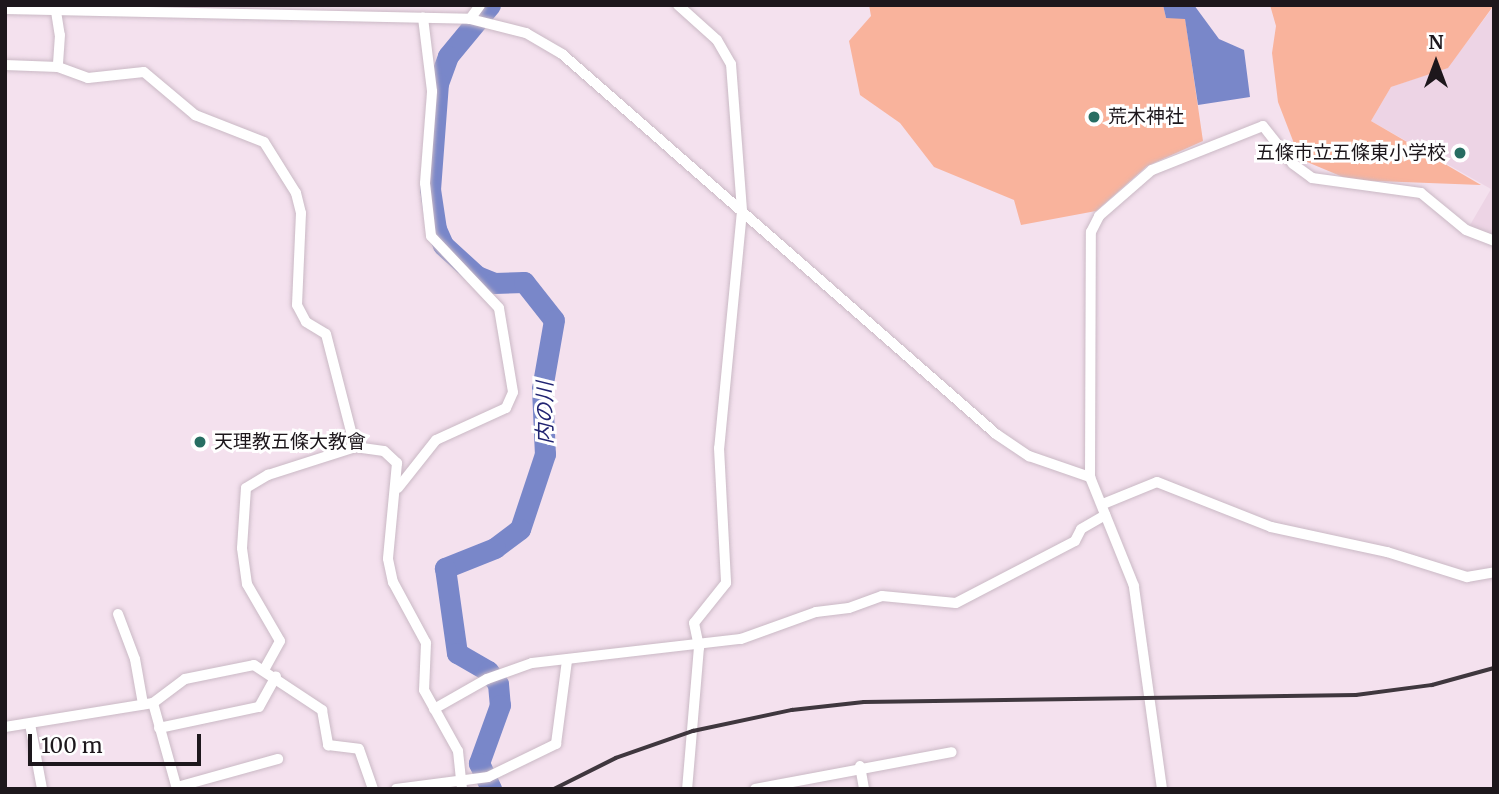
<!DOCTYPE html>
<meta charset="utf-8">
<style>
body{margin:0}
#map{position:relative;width:1499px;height:794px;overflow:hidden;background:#f4e1ee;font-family:Merriweather,"Noto Sans JP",serif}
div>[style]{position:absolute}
.built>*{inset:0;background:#edd4e5}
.green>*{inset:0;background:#f9b39c}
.water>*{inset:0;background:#7987c9}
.river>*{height:21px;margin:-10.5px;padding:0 10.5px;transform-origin:10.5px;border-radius:10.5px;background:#7987c9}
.roads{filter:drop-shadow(0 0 2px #cab9c5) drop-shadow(0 0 2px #cab9c5)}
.minor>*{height:10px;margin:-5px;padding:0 5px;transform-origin:5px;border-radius:5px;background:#fff}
.rail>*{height:3.5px;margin:-1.75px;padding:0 1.75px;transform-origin:1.75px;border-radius:1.75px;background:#3f373e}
.dots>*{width:19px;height:19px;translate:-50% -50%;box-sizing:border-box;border:4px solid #fff;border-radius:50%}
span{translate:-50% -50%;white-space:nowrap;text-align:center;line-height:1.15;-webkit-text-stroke:6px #fff;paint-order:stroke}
.poi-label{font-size:19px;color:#1d171c}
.left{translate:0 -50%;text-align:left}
.right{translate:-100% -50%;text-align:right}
.water-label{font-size:21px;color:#212472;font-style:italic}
.frame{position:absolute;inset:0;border:7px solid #1d171c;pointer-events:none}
.north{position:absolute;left:1401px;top:28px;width:70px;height:70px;-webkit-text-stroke:5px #fff;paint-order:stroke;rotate:0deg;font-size:19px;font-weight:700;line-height:28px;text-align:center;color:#1d171c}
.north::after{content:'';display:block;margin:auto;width:24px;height:32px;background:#1d171c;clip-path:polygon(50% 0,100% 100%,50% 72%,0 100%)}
.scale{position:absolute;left:28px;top:734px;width:173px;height:32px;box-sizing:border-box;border:4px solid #1d171c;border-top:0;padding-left:9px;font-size:21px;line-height:24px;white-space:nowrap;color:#1d171c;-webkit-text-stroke:5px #fff;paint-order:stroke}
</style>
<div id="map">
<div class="built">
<i style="clip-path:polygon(1494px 6px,1494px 238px,1470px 225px,1491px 189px,1371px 121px,1391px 87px,1448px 67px)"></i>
</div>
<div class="green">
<i style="clip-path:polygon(869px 5px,1163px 5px,1166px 18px,1185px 18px,1203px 141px,1147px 166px,1096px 211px,1021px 225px,1014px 200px,934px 167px,900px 123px,860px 95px,849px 41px,871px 16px)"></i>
<i style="clip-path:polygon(1270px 5px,1494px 5px,1448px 68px,1391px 87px,1371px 121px,1481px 185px,1350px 180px,1300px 159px,1278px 102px,1272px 53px,1276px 26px)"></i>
</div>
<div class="water">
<i style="clip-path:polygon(1163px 5px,1194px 5px,1219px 39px,1244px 50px,1250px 97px,1198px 105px,1185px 19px,1166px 18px)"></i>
</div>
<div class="river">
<i style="left:490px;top:5px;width:66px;rotate:129.5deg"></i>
<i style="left:448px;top:56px;width:29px;rotate:110deg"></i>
<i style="left:438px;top:83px;width:106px;rotate:94.3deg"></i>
<i style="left:430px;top:189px;width:40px;rotate:81.5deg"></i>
<i style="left:436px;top:229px;width:17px;rotate:66deg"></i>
<i style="left:443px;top:245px;width:46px;rotate:42.4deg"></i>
<i style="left:477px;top:276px;width:18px;rotate:22deg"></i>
<i style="left:494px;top:283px;width:30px;rotate:-2deg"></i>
<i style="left:524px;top:282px;width:48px;rotate:51.7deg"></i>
<i style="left:554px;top:320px;width:70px;rotate:99.9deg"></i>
<i style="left:542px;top:389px;width:65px;rotate:87.4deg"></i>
<i style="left:545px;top:454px;width:79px;rotate:108.4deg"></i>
<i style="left:520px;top:529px;width:31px;rotate:143deg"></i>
<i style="left:495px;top:548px;width:54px;rotate:158.2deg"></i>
<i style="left:445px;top:568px;width:86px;rotate:82deg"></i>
<i style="left:457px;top:653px;width:36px;rotate:30deg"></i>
<i style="left:488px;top:671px;width:16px;rotate:52deg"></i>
<i style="left:498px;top:684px;width:21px;rotate:85deg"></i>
<i style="left:500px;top:705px;width:62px;rotate:109.9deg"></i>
<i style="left:479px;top:763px;width:29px;rotate:65deg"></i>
</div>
<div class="roads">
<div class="minor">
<i style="left:55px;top:5px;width:30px;rotate:81deg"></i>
<i style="left:60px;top:35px;width:32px;rotate:94deg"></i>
<i style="left:678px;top:5px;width:52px;rotate:41.9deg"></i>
<i style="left:717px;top:40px;width:28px;rotate:60deg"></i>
<i style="left:731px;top:64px;width:147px;rotate:85.7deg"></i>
<i style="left:742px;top:211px;width:238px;rotate:95.5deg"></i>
<i style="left:719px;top:448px;width:135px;rotate:87deg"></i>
<i style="left:726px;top:583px;width:51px;rotate:128.7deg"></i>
<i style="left:694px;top:623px;width:25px;rotate:78deg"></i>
<i style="left:699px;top:647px;width:143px;rotate:94.8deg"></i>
<i style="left:5px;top:9px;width:465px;rotate:1.2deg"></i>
<i style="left:470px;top:19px;width:58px;rotate:14deg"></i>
<i style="left:526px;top:33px;width:42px;rotate:30.3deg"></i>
<i style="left:562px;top:54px;width:577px;rotate:41.2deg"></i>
<i style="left:996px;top:434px;width:40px;rotate:34deg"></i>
<i style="left:1029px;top:456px;width:65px;rotate:19deg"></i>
<i style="left:470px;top:19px;width:17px;rotate:-54deg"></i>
<i style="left:5px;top:65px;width:53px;rotate:2.2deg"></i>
<i style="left:58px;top:67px;width:32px;rotate:20deg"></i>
<i style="left:88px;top:78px;width:56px;rotate:-6.1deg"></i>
<i style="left:144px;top:72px;width:67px;rotate:40.1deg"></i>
<i style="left:195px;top:115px;width:74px;rotate:21.4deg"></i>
<i style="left:264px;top:142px;width:60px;rotate:57.9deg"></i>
<i style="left:296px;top:193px;width:21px;rotate:76deg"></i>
<i style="left:301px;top:213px;width:92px;rotate:92.5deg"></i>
<i style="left:297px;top:305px;width:19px;rotate:62deg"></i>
<i style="left:306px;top:322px;width:23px;rotate:31deg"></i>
<i style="left:326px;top:334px;width:117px;rotate:75.6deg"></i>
<i style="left:355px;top:447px;width:29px;rotate:8deg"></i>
<i style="left:384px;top:451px;width:18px;rotate:43deg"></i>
<i style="left:397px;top:463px;width:96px;rotate:95.4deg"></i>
<i style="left:388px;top:559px;width:24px;rotate:78deg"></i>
<i style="left:393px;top:582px;width:69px;rotate:61.6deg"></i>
<i style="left:426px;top:643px;width:47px;rotate:92.4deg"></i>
<i style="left:424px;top:690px;width:70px;rotate:60.9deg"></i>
<i style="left:458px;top:751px;width:38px;rotate:84deg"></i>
<i style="left:398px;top:488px;width:61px;rotate:-51.6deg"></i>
<i style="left:436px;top:440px;width:77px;rotate:-24.6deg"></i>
<i style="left:506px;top:408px;width:17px;rotate:-66deg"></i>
<i style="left:513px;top:392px;width:85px;rotate:-99.5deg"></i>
<i style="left:499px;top:308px;width:99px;rotate:-133.4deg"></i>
<i style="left:431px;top:236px;width:53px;rotate:-96.5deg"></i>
<i style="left:425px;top:183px;width:92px;rotate:-85.6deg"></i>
<i style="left:432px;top:91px;width:74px;rotate:-97deg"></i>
<i style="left:1103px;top:504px;width:58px;rotate:-22.2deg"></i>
<i style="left:1157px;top:482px;width:123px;rotate:21.5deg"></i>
<i style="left:1271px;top:527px;width:119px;rotate:12.2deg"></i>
<i style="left:1387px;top:552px;width:84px;rotate:17.4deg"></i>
<i style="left:1467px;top:577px;width:27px;rotate:-10deg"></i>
<i style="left:118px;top:614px;width:48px;rotate:69.3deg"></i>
<i style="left:135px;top:659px;width:46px;rotate:79.9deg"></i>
<i style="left:264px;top:670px;width:33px;rotate:-61deg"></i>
<i style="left:280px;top:641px;width:66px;rotate:-120.1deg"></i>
<i style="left:247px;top:584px;width:36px;rotate:-98deg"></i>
<i style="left:242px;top:548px;width:60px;rotate:-86.2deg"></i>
<i style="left:246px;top:488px;width:26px;rotate:-31deg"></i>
<i style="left:268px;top:475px;width:91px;rotate:-17.8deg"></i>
<i style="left:153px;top:703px;width:89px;rotate:74.4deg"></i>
<i style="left:434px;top:709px;width:61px;rotate:-29.5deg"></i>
<i style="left:487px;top:679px;width:48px;rotate:-19.6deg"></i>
<i style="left:532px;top:663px;width:210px;rotate:-6.6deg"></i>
<i style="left:741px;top:639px;width:80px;rotate:-19.8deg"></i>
<i style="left:816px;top:612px;width:33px;rotate:-7deg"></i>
<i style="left:849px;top:608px;width:35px;rotate:-20deg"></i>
<i style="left:882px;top:596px;width:74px;rotate:5.4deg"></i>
<i style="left:956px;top:603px;width:134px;rotate:-27.5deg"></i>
<i style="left:1075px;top:541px;width:13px;rotate:-63deg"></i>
<i style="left:1081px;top:529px;width:28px;rotate:-30deg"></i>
<i style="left:30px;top:724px;width:66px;rotate:79.5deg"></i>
<i style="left:5px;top:727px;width:150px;rotate:-9.2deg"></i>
<i style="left:153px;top:703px;width:40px;rotate:-37deg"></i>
<i style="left:185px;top:679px;width:70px;rotate:-11.5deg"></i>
<i style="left:254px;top:665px;width:82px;rotate:33.5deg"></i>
<i style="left:322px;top:710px;width:36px;rotate:80deg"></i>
<i style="left:328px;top:745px;width:31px;rotate:7deg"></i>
<i style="left:359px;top:749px;width:42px;rotate:70.7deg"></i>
<i style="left:159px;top:728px;width:102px;rotate:-11.9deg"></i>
<i style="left:259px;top:707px;width:35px;rotate:-61deg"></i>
<i style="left:860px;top:766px;width:23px;rotate:80deg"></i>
<i style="left:177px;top:787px;width:105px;rotate:-15.5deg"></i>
<i style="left:396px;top:789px;width:93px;rotate:-7.4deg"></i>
<i style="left:488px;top:777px;width:76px;rotate:-25.9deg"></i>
<i style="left:556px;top:744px;width:85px;rotate:-82.5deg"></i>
<i style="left:755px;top:789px;width:200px;rotate:-10.6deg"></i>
<i style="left:1162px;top:789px;width:205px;rotate:-97.9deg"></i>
<i style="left:1134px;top:586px;width:118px;rotate:-112deg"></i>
<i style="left:1090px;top:477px;width:245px;rotate:-89.8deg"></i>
<i style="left:1091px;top:232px;width:18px;rotate:-63deg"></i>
<i style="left:1099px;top:216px;width:70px;rotate:-41deg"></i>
<i style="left:1152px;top:170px;width:119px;rotate:-21.6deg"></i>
<i style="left:1263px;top:126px;width:48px;rotate:51.7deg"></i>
<i style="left:1293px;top:164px;width:24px;rotate:36deg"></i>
<i style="left:1312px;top:178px;width:110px;rotate:7.8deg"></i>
<i style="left:1421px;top:193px;width:58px;rotate:39.4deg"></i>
<i style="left:1466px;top:230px;width:30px;rotate:21deg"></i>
</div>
</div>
<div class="rail">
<i style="left:554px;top:789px;width:69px;rotate:-26.6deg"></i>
<i style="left:616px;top:758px;width:82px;rotate:-19.3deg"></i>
<i style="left:693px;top:731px;width:101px;rotate:-12deg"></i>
<i style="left:792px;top:710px;width:72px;rotate:-6.3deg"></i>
<i style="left:864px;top:702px;width:492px;rotate:-0.8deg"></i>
<i style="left:1356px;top:695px;width:77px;rotate:-7.5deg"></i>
<i style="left:1432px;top:685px;width:64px;rotate:-15.3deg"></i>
</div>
<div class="dots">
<i style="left:1094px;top:117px;background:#276d62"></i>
<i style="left:1460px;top:153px;background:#276d62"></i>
<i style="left:200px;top:442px;background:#276d62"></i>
</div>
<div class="poi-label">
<span class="left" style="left:1108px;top:117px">荒木神社</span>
<span class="right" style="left:1446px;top:153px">五條市立五條東小学校</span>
<span class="left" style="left:214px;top:442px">天理教五條大教會</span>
</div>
<div class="water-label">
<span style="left:545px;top:413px;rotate:-90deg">内の川</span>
</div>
<div class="frame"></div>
<div class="north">N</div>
<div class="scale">100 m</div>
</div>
